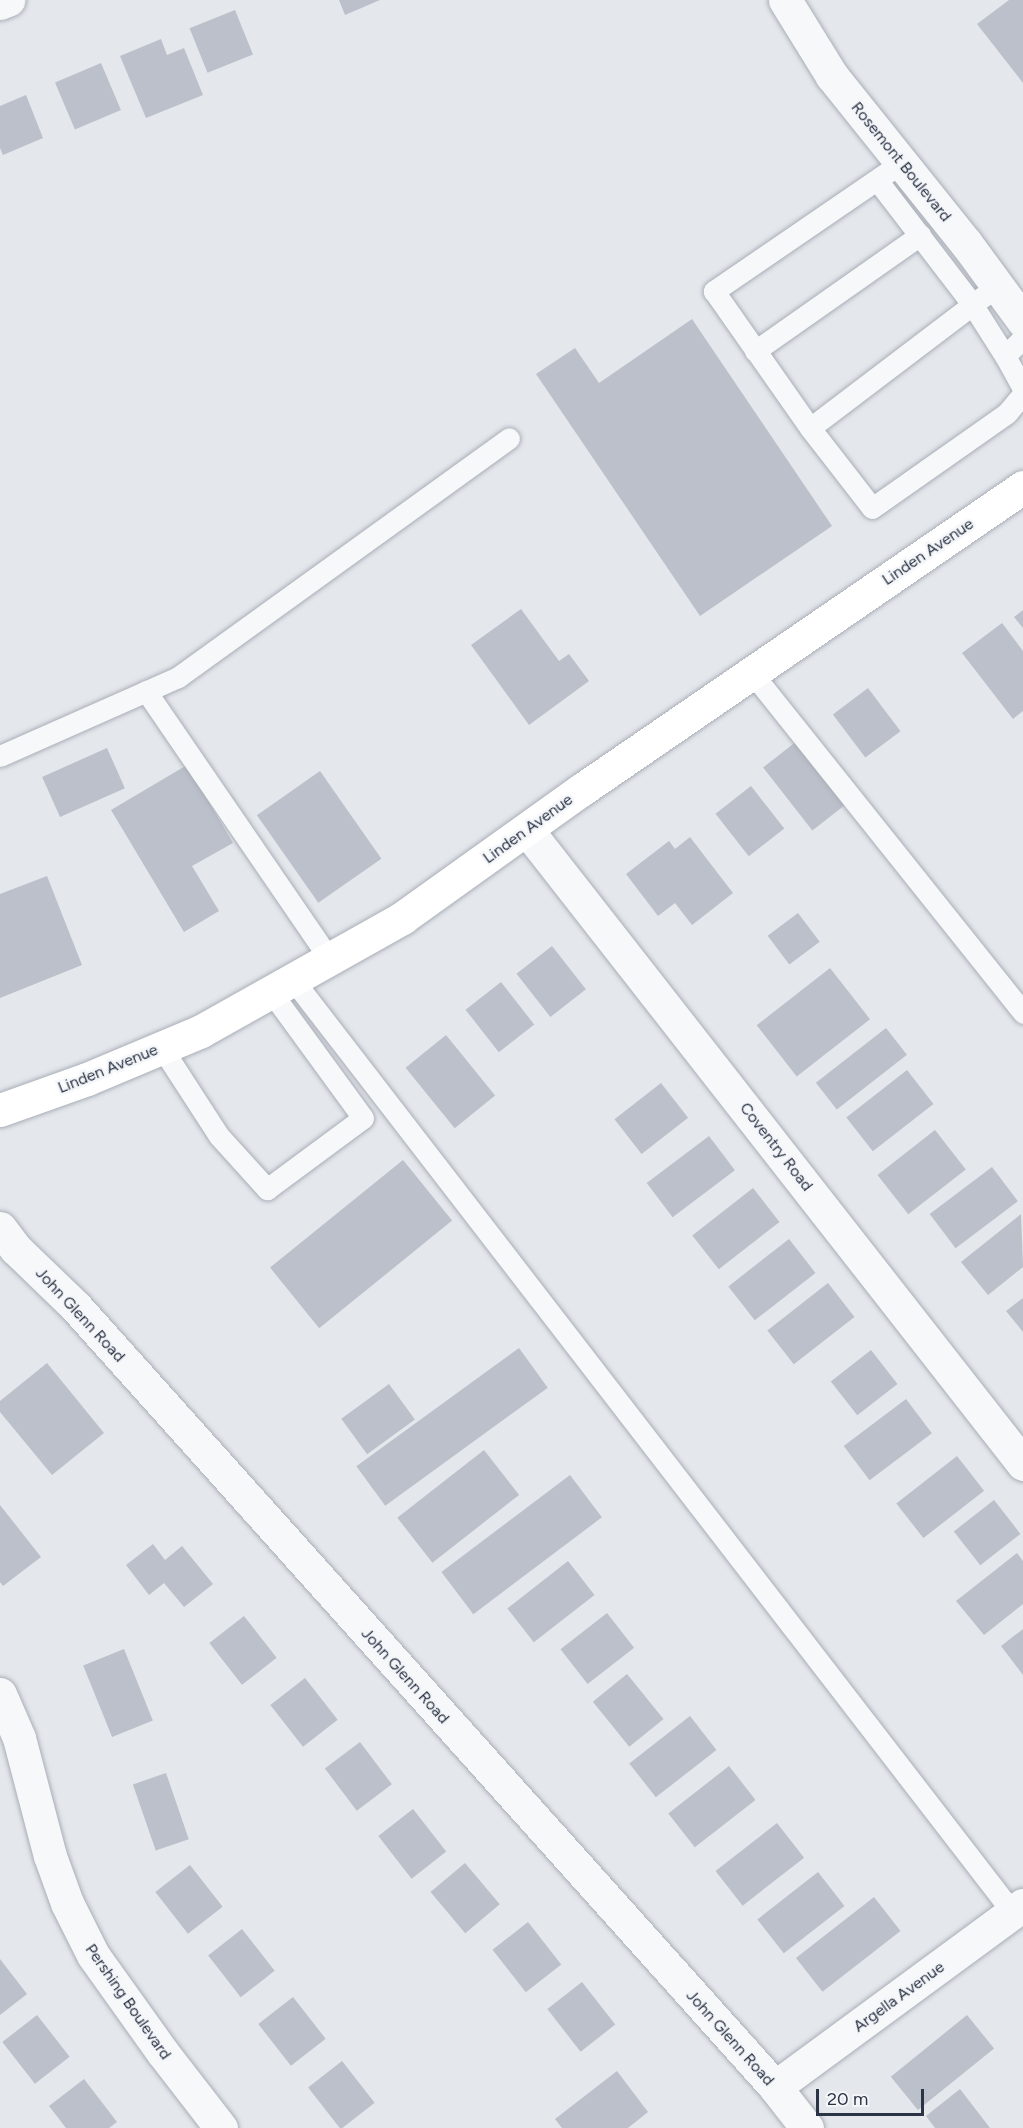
<!DOCTYPE html>
<style>
body{margin:0}
#map{position:relative;width:1023px;height:2128px;overflow:hidden;background:#e4e7ec;font-family:Figtree,sans-serif}
div>[style]{position:absolute}
.building>*{inset:0;background:#bbc0ca;transform-origin:0 0}
.roads{filter:drop-shadow(0 0 2px #a9aeb7) drop-shadow(0 0 2px #a9aeb7)}
.lane>*{height:21px;margin:-10.5px;padding:0 10.5px;transform-origin:10.5px;border-radius:10.5px;background:#f7f8fa}
.street>*{height:33px;margin:-16.5px;padding:0 16.5px;transform-origin:16.5px;border-radius:16.5px;background:#f7f8fa}
.secondary>*{height:33px;margin:-16.5px;padding:0 16.5px;transform-origin:16.5px;border-radius:16.5px;background:#fff}
span{translate:-50% -50%;white-space:nowrap;text-align:center;line-height:1.15;-webkit-text-stroke:5px #f4f6f9;paint-order:stroke}
.street-label{font-size:16px;color:#2b3445}
.scale{position:absolute;left:816px;top:2089px;width:108px;height:27px;box-sizing:border-box;border:3px solid #2b3445;border-top:0;padding-left:8px;font-size:18px;line-height:21px;white-space:nowrap;color:#2b3445;-webkit-text-stroke:4px #f4f6f9;paint-order:stroke}
</style>
<div id="map">
<div class="building">
<i style="clip-path:polygon(339px 0,380px 0,345px 15px)"></i>
<i style="clip-path:polygon(1009px 0,1023px 0,1023px 83px,977px 24px)"></i>
<i style="left:235px;top:10px;width:48px;height:49px;rotate:68deg"></i>
<i style="clip-path:polygon(161px 39px,167px 55px,184px 48px,203px 95px,146px 118px,120px 56px)"></i>
<i style="left:101px;top:63px;width:51px;height:50px;rotate:67deg"></i>
<i style="clip-path:polygon(26px 95px,43px 138px,3px 155px,0 148px,0 106px)"></i>
<i style="clip-path:polygon(692px 319px,832px 526px,700px 616px,536px 374px,575px 348px,599px 383px)"></i>
<i style="clip-path:polygon(521px 609px,559px 661px,569px 654px,589px 681px,529px 725px,471px 645px)"></i>
<i style="clip-path:polygon(1023px 610px,1023px 628px,1014px 617px)"></i>
<i style="clip-path:polygon(1002px 623px,1023px 651px,1023px 711px,1013px 719px,962px 653px)"></i>
<i style="left:868px;top:688px;width:54px;height:44px;rotate:53deg"></i>
<i style="left:797px;top:741px;width:80px;height:43px;rotate:52deg"></i>
<i style="left:107px;top:748px;width:44px;height:71px;rotate:66deg"></i>
<i style="clip-path:polygon(187px 765px,233px 843px,192px 866px,219px 911px,184px 932px,111px 810px)"></i>
<i style="left:320px;top:771px;width:107px;height:77px;rotate:55deg"></i>
<i style="left:751px;top:786px;width:54px;height:45px;rotate:52deg"></i>
<i style="clip-path:polygon(690px 837px,733px 893px,692px 925px,675px 903px,658px 916px,626px 874px,669px 841px,675px 849px)"></i>
<i style="clip-path:polygon(47px 876px,82px 965px,0 998px,0 894px)"></i>
<i style="left:798px;top:913px;width:36px;height:38px;rotate:53deg"></i>
<i style="left:552px;top:946px;width:55px;height:45px;rotate:52deg"></i>
<i style="left:830px;top:968px;width:65px;height:93px;rotate:52deg"></i>
<i style="left:501px;top:982px;width:54px;height:45px;rotate:52deg"></i>
<i style="left:886px;top:1028px;width:34px;height:89px;rotate:52deg"></i>
<i style="left:446px;top:1035px;width:78px;height:52px;rotate:51deg"></i>
<i style="left:907px;top:1070px;width:43px;height:77px;rotate:52deg"></i>
<i style="left:661px;top:1083px;width:44px;height:59px;rotate:52deg"></i>
<i style="left:935px;top:1130px;width:50px;height:73px;rotate:52deg"></i>
<i style="left:709px;top:1136px;width:43px;height:78px;rotate:53deg"></i>
<i style="left:403px;top:1160px;width:78px;height:171px;rotate:51deg"></i>
<i style="left:992px;top:1167px;width:43px;height:78px;rotate:53deg"></i>
<i style="left:753px;top:1188px;width:43px;height:77px;rotate:52deg"></i>
<i style="clip-path:polygon(1021px 1214px,1023px 1267px,988px 1295px,961px 1262px)"></i>
<i style="left:789px;top:1239px;width:43px;height:77px;rotate:52deg"></i>
<i style="left:828px;top:1283px;width:43px;height:77px;rotate:52deg"></i>
<i style="clip-path:polygon(1023px 1298px,1023px 1332px,1006px 1311px)"></i>
<i style="left:519px;top:1348px;width:49px;height:201px;rotate:54deg"></i>
<i style="left:871px;top:1350px;width:43px;height:51px;rotate:52deg"></i>
<i style="clip-path:polygon(47px 1363px,104px 1433px,52px 1475px,0 1412px,0 1401px)"></i>
<i style="left:389px;top:1384px;width:44px;height:59px;rotate:54deg"></i>
<i style="left:906px;top:1399px;width:43px;height:78px;rotate:53deg"></i>
<i style="left:484px;top:1450px;width:57px;height:110px;rotate:52deg"></i>
<i style="left:957px;top:1456px;width:44px;height:77px;rotate:52deg"></i>
<i style="left:570px;top:1475px;width:53px;height:161px;rotate:53deg"></i>
<i style="left:994px;top:1500px;width:43px;height:51px;rotate:52deg"></i>
<i style="clip-path:polygon(0 1505px,41px 1557px,3px 1586px,0 1582px)"></i>
<i style="clip-path:polygon(153px 1544px,165px 1560px,182px 1546px,213px 1584px,184px 1607px,164px 1583px,149px 1595px,126px 1565px)"></i>
<i style="clip-path:polygon(1017px 1553px,1023px 1561px,1023px 1604px,984px 1635px,956px 1601px)"></i>
<i style="left:568px;top:1561px;width:43px;height:77px;rotate:52deg"></i>
<i style="left:607px;top:1613px;width:44px;height:59px;rotate:52deg"></i>
<i style="left:244px;top:1616px;width:53px;height:44px;rotate:52deg"></i>
<i style="clip-path:polygon(1023px 1629px,1023px 1675px,1001px 1646px)"></i>
<i style="left:124px;top:1649px;width:77px;height:44px;rotate:68deg"></i>
<i style="left:627px;top:1674px;width:58px;height:44px;rotate:51deg"></i>
<i style="left:305px;top:1678px;width:53px;height:44px;rotate:52deg"></i>
<i style="left:690px;top:1716px;width:43px;height:77px;rotate:52deg"></i>
<i style="left:360px;top:1742px;width:53px;height:44px;rotate:53deg"></i>
<i style="left:729px;top:1766px;width:43px;height:77px;rotate:52deg"></i>
<i style="left:166px;top:1773px;width:70px;height:35px;rotate:71deg"></i>
<i style="left:413px;top:1809px;width:54px;height:44px;rotate:52deg"></i>
<i style="left:777px;top:1823px;width:44px;height:78px;rotate:52deg"></i>
<i style="left:465px;top:1863px;width:54px;height:45px;rotate:50deg"></i>
<i style="left:190px;top:1865px;width:53px;height:44px;rotate:52deg"></i>
<i style="left:818px;top:1872px;width:43px;height:77px;rotate:52deg"></i>
<i style="left:874px;top:1897px;width:43px;height:99px;rotate:52deg"></i>
<i style="left:528px;top:1922px;width:54px;height:45px;rotate:52deg"></i>
<i style="left:242px;top:1929px;width:53px;height:43px;rotate:52deg"></i>
<i style="clip-path:polygon(0 1959px,27px 1994px,0 2015px)"></i>
<i style="left:582px;top:1982px;width:54px;height:44px;rotate:52deg"></i>
<i style="left:293px;top:1997px;width:53px;height:44px;rotate:52deg"></i>
<i style="left:37px;top:2015px;width:53px;height:44px;rotate:52deg"></i>
<i style="left:967px;top:2015px;width:43px;height:98px;rotate:51deg"></i>
<i style="left:342px;top:2061px;width:53px;height:43px;rotate:52deg"></i>
<i style="clip-path:polygon(617px 2071px,648px 2112px,628px 2128px,562px 2128px,555px 2119px)"></i>
<i style="clip-path:polygon(84px 2079px,117px 2122px,109px 2128px,66px 2128px,49px 2106px)"></i>
<i style="clip-path:polygon(960px 2089px,990px 2128px,935px 2128px,926px 2116px)"></i>
</div>
<div class="roads">
<div class="lane">
<i style="left:901px;top:163px;width:227px;rotate:145.6deg"></i>
<i style="left:714px;top:291px;width:167px;rotate:55deg"></i>
<i style="left:810px;top:428px;width:101px;rotate:52.2deg"></i>
<i style="left:872px;top:508px;width:165px;rotate:-35.1deg"></i>
<i style="left:1007px;top:413px;width:25px;rotate:-50deg"></i>
<i style="left:877px;top:180px;width:156px;rotate:52.5deg"></i>
<i style="left:972px;top:304px;width:62px;rotate:57.6deg"></i>
<i style="left:1023px;top:338px;width:25px;rotate:135deg"></i>
<i style="left:1005px;top:356px;width:37px;rotate:61deg"></i>
<i style="left:755px;top:351px;width:202px;rotate:-35.1deg"></i>
<i style="left:810px;top:428px;width:235px;rotate:-37.2deg"></i>
<i style="left:752px;top:673px;width:435px;rotate:51.4deg"></i>
<i style="left:146px;top:691px;width:326px;rotate:55.6deg"></i>
<i style="left:0;top:756px;width:195px;rotate:-23.9deg"></i>
<i style="left:178px;top:677px;width:408px;rotate:-35.8deg"></i>
<i style="left:294px;top:981px;width:1177px;rotate:52.35deg"></i>
<i style="left:162px;top:1048px;width:105px;rotate:57.1deg"></i>
<i style="left:219px;top:1136px;width:72px;rotate:47.8deg"></i>
<i style="left:267px;top:1189px;width:119px;rotate:-36.5deg"></i>
<i style="left:363px;top:1118px;width:155px;rotate:-126.1deg"></i>
</div>
<div class="street">
<i style="left:785px;top:0;width:89px;rotate:58.3deg"></i>
<i style="left:832px;top:76px;width:214px;rotate:51.3deg"></i>
<i style="left:966px;top:243px;width:97px;rotate:53.8deg"></i>
<i style="left:0;top:3px;width:9px;rotate:-21deg"></i>
<i style="left:527px;top:830px;width:805px;rotate:51.96deg"></i>
<i style="left:0;top:1228px;width:26px;rotate:53deg"></i>
<i style="left:16px;top:1249px;width:83px;rotate:44deg"></i>
<i style="left:76px;top:1307px;width:1047px;rotate:48.13deg"></i>
<i style="left:775px;top:2087px;width:52px;rotate:52deg"></i>
<i style="left:0;top:1694px;width:48px;rotate:66.6deg"></i>
<i style="left:19px;top:1738px;width:122px;rotate:75.3deg"></i>
<i style="left:50px;top:1856px;width:50px;rotate:70.1deg"></i>
<i style="left:67px;top:1903px;width:58px;rotate:63.4deg"></i>
<i style="left:93px;top:1955px;width:120px;rotate:54.5deg"></i>
<i style="left:163px;top:2053px;width:95px;rotate:52.3deg"></i>
<i style="left:775px;top:2087px;width:308px;rotate:-36.3deg"></i>
</div>
<div class="secondary">
<i style="left:0;top:1110px;width:92px;rotate:-19.6deg"></i>
<i style="left:87px;top:1079px;width:124px;rotate:-22.8deg"></i>
<i style="left:201px;top:1031px;width:231px;rotate:-29.3deg"></i>
<i style="left:402px;top:918px;width:220px;rotate:-35.6deg"></i>
<i style="left:581px;top:790px;width:536px;rotate:-34.43deg"></i>
</div>
</div>
<div class="street-label">
<span style="left:901px;top:162px;rotate:51deg">Rosemont Boulevard</span>
<span style="left:928px;top:552px;rotate:-34deg">Linden Avenue</span>
<span style="left:528px;top:829px;rotate:-36deg">Linden Avenue</span>
<span style="left:108px;top:1069px;rotate:-22deg">Linden Avenue</span>
<span style="left:776px;top:1147px;rotate:52deg">Coventry Road</span>
<span style="left:80px;top:1315px;rotate:47deg">John Glenn Road</span>
<span style="left:405px;top:1676px;rotate:48deg">John Glenn Road</span>
<span style="left:899px;top:1997px;rotate:-36deg">Argella Avenue</span>
<span style="left:128px;top:2002px;rotate:55deg">Pershing Boulevard</span>
<span style="left:730px;top:2038px;rotate:48deg">John Glenn Road</span>
</div>
<div class="scale">20 m</div>
</div>
